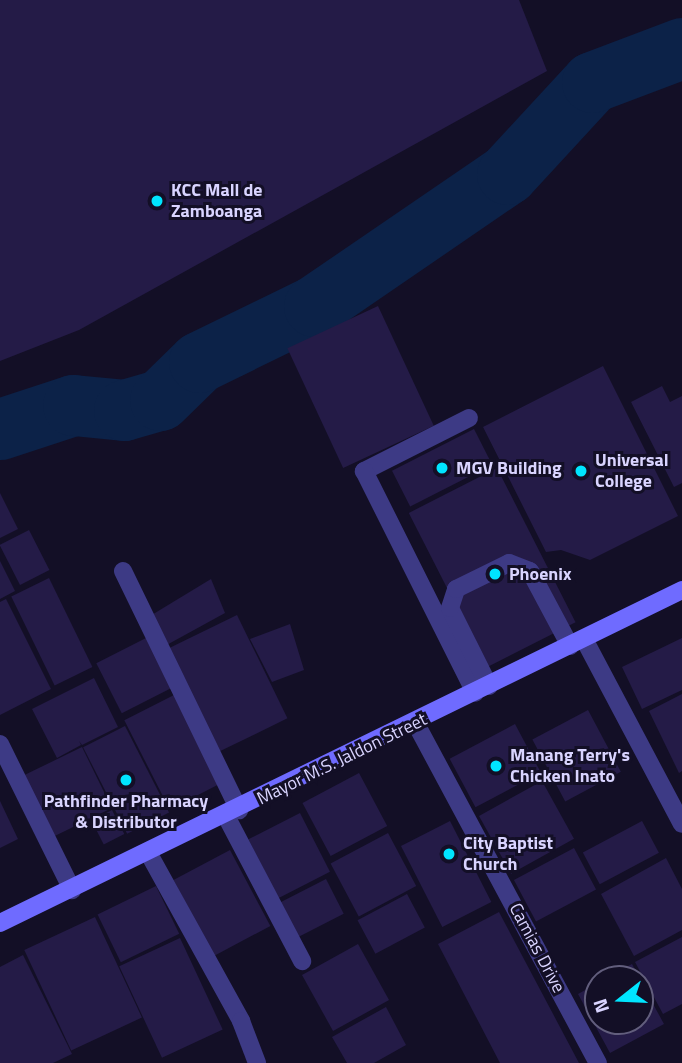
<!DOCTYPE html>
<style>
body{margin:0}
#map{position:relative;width:682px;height:1063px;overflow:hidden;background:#130f26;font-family:"Titillium Web",sans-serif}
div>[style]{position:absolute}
.river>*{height:61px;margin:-30.5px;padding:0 30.5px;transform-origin:30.5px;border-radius:30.5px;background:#0c2248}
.building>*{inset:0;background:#241b47;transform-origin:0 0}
.lane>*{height:18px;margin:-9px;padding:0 9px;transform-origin:9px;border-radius:9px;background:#3d3a85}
.street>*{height:18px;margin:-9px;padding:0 9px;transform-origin:9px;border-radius:9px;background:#3d3a85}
.secondary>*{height:18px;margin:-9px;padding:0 9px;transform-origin:9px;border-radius:9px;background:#6f6bff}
.dots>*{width:19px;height:19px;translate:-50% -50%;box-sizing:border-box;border:4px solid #130f26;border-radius:50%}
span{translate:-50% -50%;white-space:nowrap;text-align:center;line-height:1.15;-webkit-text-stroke:6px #130f26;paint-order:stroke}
.poi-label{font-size:18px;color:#d9d4ff;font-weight:700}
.left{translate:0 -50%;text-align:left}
.street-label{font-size:18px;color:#d9d4ff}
.north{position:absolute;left:584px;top:965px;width:70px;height:70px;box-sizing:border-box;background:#130f26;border:2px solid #625e7d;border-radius:50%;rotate:252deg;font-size:19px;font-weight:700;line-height:28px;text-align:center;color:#d9d4ff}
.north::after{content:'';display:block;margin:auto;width:24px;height:32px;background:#00e5ff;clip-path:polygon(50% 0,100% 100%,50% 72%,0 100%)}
</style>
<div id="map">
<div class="river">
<i style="left:0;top:429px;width:77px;rotate:-18.2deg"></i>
<i style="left:73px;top:405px;width:51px;rotate:5.6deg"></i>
<i style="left:124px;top:410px;width:37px;rotate:-16deg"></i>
<i style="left:160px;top:400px;width:54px;rotate:-44.3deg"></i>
<i style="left:199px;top:362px;width:128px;rotate:-26deg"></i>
<i style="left:314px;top:306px;width:234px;rotate:-34.4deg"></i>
<i style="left:507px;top:174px;width:125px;rotate:-47.3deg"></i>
<i style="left:592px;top:82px;width:96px;rotate:-20.7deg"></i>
</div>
<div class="building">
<i style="clip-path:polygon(0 0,519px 0,547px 71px,79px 330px,0 361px)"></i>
<i style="left:378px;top:306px;width:132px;height:100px;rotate:65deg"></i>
<i style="clip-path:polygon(603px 366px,678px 516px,590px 560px,561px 550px,546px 552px,483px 427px)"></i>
<i style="clip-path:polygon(662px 386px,670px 402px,682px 396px,682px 483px,674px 487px,631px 402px)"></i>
<i style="left:474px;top:429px;width:40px;height:92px;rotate:63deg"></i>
<i style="left:497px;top:468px;width:173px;height:99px;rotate:63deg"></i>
<i style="clip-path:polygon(0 493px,18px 529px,0 538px)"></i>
<i style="left:29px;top:530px;width:45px;height:33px;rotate:63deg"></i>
<i style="clip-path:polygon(0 561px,15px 591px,0 599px)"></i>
<i style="left:49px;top:578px;width:99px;height:42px;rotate:64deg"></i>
<i style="clip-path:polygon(211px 579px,225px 613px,163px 647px,150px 616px)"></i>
<i style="clip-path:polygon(6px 599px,51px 689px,0 715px,0 602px)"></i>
<i style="left:237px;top:615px;width:115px;height:77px;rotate:64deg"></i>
<i style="clip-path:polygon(290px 624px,304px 670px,272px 682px,250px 639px)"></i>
<i style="left:148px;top:637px;width:56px;height:58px;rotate:63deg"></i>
<i style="clip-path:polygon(682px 638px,682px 690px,642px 709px,622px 667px)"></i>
<i style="clip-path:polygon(94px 678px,118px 727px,82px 745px,79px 741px,81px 745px,57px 758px,32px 709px)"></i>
<i style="left:176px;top:694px;width:100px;height:58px;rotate:63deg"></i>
<i style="clip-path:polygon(682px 694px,682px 771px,679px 773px,649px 711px)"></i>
<i style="left:588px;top:710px;width:70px;height:63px;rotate:62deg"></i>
<i style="left:515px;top:724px;width:55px;height:74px;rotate:62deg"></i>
<i style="left:125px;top:726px;width:97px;height:47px;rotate:63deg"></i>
<i style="left:82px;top:747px;width:68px;height:64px;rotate:64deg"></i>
<i style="left:359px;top:773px;width:60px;height:64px;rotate:62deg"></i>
<i style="left:542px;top:781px;width:66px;height:72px;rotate:61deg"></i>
<i style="clip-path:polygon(0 801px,18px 839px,0 848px)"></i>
<i style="left:112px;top:810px;width:27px;height:23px;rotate:63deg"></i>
<i style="left:300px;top:813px;width:66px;height:58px;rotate:63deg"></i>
<i style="left:450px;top:821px;width:91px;height:55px;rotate:63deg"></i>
<i style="left:642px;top:821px;width:36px;height:67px;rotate:62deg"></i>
<i style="left:388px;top:833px;width:60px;height:65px;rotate:62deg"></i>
<i style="left:574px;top:848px;width:47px;height:68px;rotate:62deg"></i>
<i style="left:230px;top:850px;width:86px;height:64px;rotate:62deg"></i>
<i style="clip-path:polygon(666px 858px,682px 889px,682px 930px,634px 956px,601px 894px)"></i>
<i style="left:326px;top:879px;width:39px;height:51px;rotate:63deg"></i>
<i style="left:156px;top:886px;width:53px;height:65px;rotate:64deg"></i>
<i style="left:407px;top:894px;width:38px;height:56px;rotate:62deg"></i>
<i style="clip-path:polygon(499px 912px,579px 1063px,500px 1063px,438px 944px)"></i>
<i style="left:95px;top:917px;width:111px;height:78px;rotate:65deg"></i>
<i style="clip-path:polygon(682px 937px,682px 1004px,663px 1014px,635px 962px)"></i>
<i style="left:180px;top:938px;width:101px;height:67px;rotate:65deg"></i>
<i style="left:358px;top:944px;width:64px;height:64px;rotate:61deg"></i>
<i style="clip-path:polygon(23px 955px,72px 1054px,53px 1063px,0 1063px,0 967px)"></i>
<i style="clip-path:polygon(632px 964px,640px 979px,604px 979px)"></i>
<i style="clip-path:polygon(640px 980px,664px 1024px,610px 1053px,578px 994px,598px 983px,598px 1021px,640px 1021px)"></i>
<i style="clip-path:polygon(386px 1007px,406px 1045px,374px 1063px,347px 1063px,332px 1037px)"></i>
</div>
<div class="lane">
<i style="left:469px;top:418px;width:118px;rotate:153.2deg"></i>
<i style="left:364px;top:471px;width:248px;rotate:63.4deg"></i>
<i style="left:489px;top:686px;width:87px;rotate:-116.6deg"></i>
<i style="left:450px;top:608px;width:20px;rotate:-72deg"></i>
<i style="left:456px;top:589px;width:59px;rotate:-26.1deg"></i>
<i style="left:509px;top:563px;width:22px;rotate:21deg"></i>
<i style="left:530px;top:571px;width:85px;rotate:61.9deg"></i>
</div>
<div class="street">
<i style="left:123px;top:571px;width:266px;rotate:64.1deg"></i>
<i style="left:584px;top:639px;width:209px;rotate:62.1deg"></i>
<i style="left:415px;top:722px;width:387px;rotate:61.8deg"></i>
<i style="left:0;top:744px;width:163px;rotate:63.7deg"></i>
<i style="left:226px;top:816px;width:164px;rotate:62.3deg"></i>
<i style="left:149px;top:854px;width:191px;rotate:61.1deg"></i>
<i style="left:241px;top:1021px;width:45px;rotate:69.1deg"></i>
</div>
<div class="secondary">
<i style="left:0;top:923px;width:759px;rotate:-26.02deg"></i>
</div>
<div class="dots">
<i style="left:157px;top:201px;background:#00e5ff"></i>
<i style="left:442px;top:468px;background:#00e5ff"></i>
<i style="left:581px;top:471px;background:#00e5ff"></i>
<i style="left:495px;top:574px;background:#00e5ff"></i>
<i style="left:496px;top:766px;background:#00e5ff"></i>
<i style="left:126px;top:780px;background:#00e5ff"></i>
<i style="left:449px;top:854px;background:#00e5ff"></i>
</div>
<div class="poi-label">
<span class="left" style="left:171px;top:201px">KCC Mall de<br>Zamboanga</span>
<span class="left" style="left:595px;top:471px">Universal<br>College</span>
<span class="left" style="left:456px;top:468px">MGV Building</span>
<span class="left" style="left:509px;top:574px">Phoenix</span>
<span class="left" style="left:510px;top:766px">Manang Terry's<br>Chicken Inato</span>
<span style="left:126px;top:812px">Pathfinder Pharmacy<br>&amp; Distributor</span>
<span class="left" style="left:463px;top:854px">City Baptist<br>Church</span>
</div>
<div class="street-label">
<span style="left:342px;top:759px;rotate:-26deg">Mayor M.S. Jaldon Street</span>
<span style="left:537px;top:948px;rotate:62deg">Camias Drive</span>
</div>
<div class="north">N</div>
</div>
